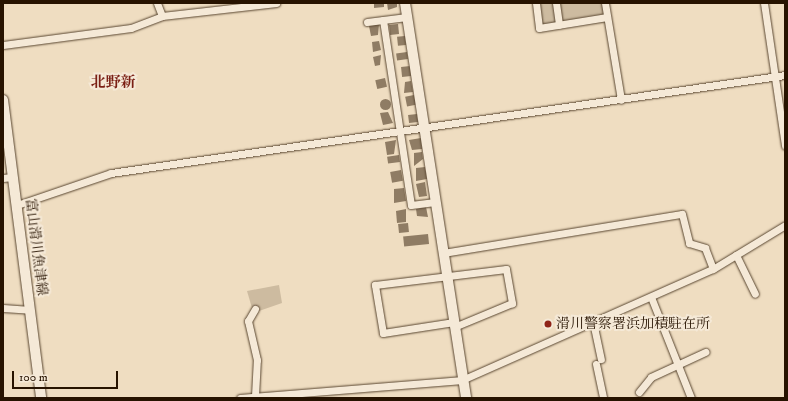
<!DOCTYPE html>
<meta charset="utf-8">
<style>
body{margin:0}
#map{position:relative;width:788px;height:401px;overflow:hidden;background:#efddc1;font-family:"IM FELL DW Pica","Noto Serif JP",serif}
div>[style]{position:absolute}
.green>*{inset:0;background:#cdbba0}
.building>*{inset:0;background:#8f7c64;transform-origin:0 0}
.round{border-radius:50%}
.roads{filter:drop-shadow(0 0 1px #594630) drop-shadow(0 0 1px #594630)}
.street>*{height:7px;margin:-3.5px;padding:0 3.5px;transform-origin:3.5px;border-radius:3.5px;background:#f5e9d7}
.secondary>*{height:10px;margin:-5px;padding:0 5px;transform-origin:5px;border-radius:5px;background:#f5e9d7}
.dots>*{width:11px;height:11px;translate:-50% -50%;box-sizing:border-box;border:2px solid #f5e9d7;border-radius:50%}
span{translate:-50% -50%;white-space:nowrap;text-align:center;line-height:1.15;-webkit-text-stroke:4px #f5e9d7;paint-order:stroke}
.street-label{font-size:14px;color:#271300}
.poi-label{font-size:14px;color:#271300}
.left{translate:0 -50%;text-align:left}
.neighbourhood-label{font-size:15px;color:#7a1f14;font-weight:700}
.frame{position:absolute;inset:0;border:4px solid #271300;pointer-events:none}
.scale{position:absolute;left:12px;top:371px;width:106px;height:18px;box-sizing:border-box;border:2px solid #271300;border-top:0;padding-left:5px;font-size:12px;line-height:14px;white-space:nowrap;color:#271300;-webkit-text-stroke:3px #f5e9d7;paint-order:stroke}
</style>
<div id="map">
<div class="green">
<i style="clip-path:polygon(533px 3px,602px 3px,605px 22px,538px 32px)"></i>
<i style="clip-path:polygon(279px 285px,282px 303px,259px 311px,252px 308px,247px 291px)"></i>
</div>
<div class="building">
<i style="clip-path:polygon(374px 3px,384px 3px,384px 7px,374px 8px)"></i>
<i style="clip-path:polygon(387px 3px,397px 3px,397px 7px,388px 10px)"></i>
<i style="clip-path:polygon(379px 24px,378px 35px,371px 36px,369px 26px)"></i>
<i style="left:398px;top:24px;width:10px;height:9px;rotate:84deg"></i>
<i style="left:405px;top:36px;width:9px;height:8px;rotate:84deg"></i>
<i style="clip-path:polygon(379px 41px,381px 50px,373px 52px,372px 42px)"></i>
<i style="left:407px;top:52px;width:7px;height:11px;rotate:82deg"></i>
<i style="clip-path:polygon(381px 55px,380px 65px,375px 66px,373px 57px)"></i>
<i style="left:410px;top:66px;width:10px;height:9px;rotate:84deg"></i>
<i style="left:385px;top:78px;width:9px;height:10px;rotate:77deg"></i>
<i style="clip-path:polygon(411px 81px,413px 92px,404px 93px,405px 82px)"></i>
<i style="left:414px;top:95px;width:10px;height:9px;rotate:79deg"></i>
<i class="round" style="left:379.5px;top:98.5px;width:11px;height:11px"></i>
<i style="clip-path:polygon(388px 112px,393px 123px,383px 125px,380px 113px)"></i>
<i style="left:417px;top:114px;width:8px;height:9px;rotate:83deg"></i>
<i style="clip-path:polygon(421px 138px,422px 149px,412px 150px,409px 140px)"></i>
<i style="clip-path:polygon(396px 140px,394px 154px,387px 155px,385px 142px)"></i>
<i style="clip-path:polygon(422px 152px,423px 159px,414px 166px,414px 153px)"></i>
<i style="left:399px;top:155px;width:7px;height:12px;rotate:82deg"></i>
<i style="clip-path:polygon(425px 167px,427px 179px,416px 181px,416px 168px)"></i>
<i style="left:401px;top:170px;width:11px;height:11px;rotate:80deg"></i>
<i style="clip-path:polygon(425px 182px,427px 196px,419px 197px,416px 184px)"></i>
<i style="clip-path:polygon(404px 188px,406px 201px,394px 203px,394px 189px)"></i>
<i style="clip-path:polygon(426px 207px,428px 217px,417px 216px,416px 209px)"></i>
<i style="clip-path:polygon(406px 209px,406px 222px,397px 223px,396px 211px)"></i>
<i style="left:408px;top:223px;width:9px;height:10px;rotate:84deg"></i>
<i style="left:428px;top:234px;width:10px;height:25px;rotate:84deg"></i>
</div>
<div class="roads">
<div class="street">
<i style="left:157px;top:3px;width:14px;rotate:69deg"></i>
<i style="left:536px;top:3px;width:25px;rotate:83deg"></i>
<i style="left:539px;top:28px;width:69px;rotate:-9.2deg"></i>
<i style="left:556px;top:3px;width:22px;rotate:82deg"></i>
<i style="left:605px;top:3px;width:98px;rotate:80.6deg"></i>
<i style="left:764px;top:3px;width:144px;rotate:81.6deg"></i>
<i style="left:383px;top:20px;width:187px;rotate:81.4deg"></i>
<i style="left:411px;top:205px;width:24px;rotate:-7deg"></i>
<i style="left:367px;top:22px;width:40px;rotate:-7.1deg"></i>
<i style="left:3px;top:45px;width:129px;rotate:-7.6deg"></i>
<i style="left:131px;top:28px;width:33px;rotate:-21deg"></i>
<i style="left:162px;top:16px;width:115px;rotate:-6.5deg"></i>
<i style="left:3px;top:178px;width:9px;rotate:-6deg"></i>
<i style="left:17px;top:205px;width:99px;rotate:-18.8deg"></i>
<i style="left:111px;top:173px;width:681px;rotate:-8.27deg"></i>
<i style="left:443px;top:253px;width:242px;rotate:-9.3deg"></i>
<i style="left:682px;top:214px;width:30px;rotate:76deg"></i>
<i style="left:689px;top:243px;width:17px;rotate:17deg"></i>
<i style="left:705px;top:248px;width:22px;rotate:69deg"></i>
<i style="left:736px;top:255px;width:43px;rotate:64deg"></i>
<i style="left:651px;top:297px;width:109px;rotate:68.4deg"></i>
<i style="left:3px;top:308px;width:27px;rotate:4deg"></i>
<i style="left:454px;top:322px;width:72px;rotate:171.2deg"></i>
<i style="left:383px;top:333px;width:49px;rotate:-99.5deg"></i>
<i style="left:375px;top:285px;width:132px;rotate:-7deg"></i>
<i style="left:506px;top:269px;width:35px;rotate:80deg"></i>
<i style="left:512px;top:303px;width:63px;rotate:157.5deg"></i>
<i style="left:593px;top:322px;width:38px;rotate:78deg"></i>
<i style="left:596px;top:364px;width:35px;rotate:78deg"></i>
<i style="left:639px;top:392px;width:19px;rotate:-51deg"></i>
<i style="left:651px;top:377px;width:60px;rotate:-24.8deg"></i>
<i style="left:255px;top:396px;width:36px;rotate:-87deg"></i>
<i style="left:257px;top:360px;width:40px;rotate:-103deg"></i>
<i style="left:248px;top:321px;width:14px;rotate:-60deg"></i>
<i style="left:240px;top:398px;width:223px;rotate:-4.6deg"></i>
<i style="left:462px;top:380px;width:274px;rotate:-23.9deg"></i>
<i style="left:713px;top:269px;width:84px;rotate:-31.4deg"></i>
</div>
<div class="secondary">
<i style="left:405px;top:3px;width:400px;rotate:81.2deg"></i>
<i style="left:3px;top:100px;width:300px;rotate:82.7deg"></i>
</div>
</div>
<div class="dots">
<i style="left:548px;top:324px;background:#8f2418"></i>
</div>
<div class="street-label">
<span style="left:36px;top:247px;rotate:83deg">富山滑川魚津線</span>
</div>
<div class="poi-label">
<span class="left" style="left:556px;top:324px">滑川警察署浜加積駐在所</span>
</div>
<div class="neighbourhood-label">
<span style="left:113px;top:83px">北野新</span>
</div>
<div class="frame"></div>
<div class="scale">100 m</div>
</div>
